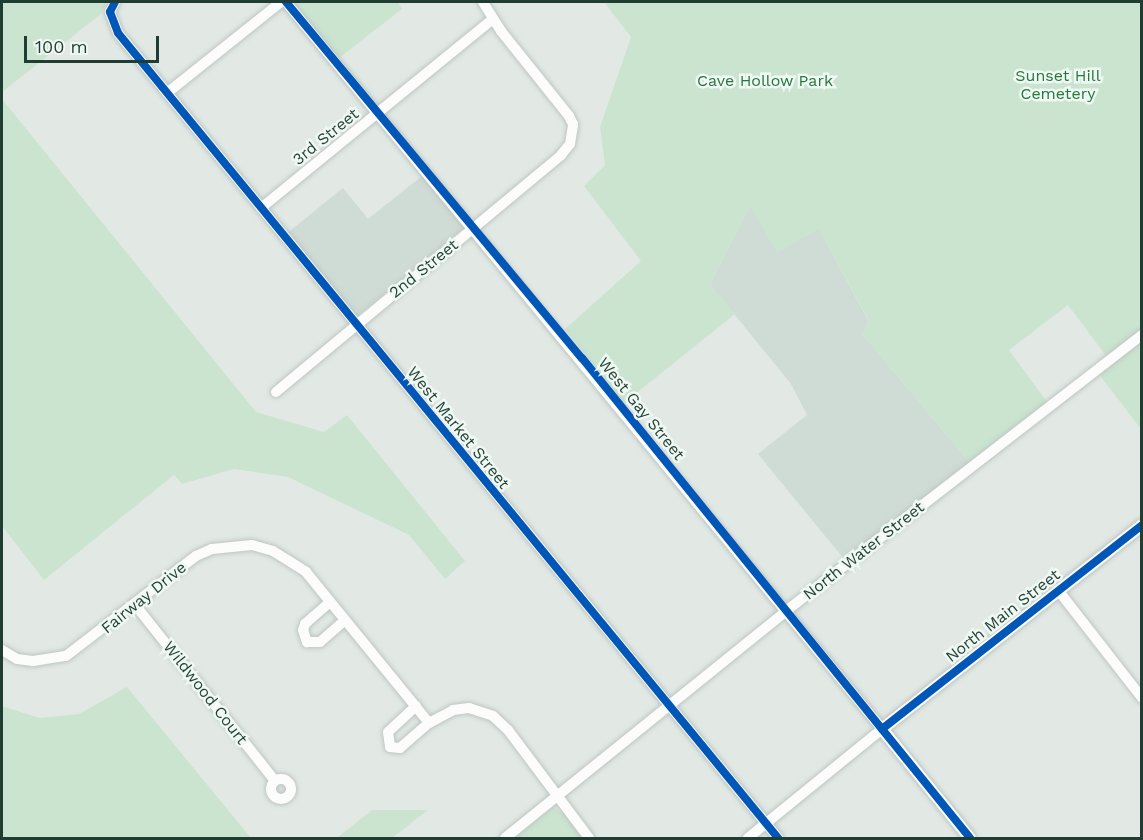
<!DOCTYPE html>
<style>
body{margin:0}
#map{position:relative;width:1143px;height:840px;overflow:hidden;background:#e2e9e5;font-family:"Work Sans",sans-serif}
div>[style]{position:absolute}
.built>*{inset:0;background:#cfdbd5}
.green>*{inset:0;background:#cae4d0}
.roads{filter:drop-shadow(0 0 2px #bfc6c2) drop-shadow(0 0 2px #bfc6c2)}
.minor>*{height:10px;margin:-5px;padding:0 5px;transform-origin:5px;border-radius:5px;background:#fbfcfb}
.minor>.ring{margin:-5px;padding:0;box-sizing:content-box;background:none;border:10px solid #fbfcfb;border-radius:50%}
.tertiary>*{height:12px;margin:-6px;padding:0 6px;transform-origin:6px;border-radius:6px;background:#fbfcfb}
.cycleway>*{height:8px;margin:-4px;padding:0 4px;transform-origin:4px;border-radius:4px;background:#0057b8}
span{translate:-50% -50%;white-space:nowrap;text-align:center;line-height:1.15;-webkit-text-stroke:5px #f0f8f3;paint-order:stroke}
.park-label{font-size:16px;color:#26773f}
.street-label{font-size:16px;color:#1f3d32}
.frame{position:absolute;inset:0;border:3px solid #1f3d32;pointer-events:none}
.scale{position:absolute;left:24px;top:36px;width:135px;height:27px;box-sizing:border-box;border:3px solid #1f3d32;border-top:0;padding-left:8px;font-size:18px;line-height:21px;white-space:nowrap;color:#1f3d32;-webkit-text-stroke:4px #f0f8f3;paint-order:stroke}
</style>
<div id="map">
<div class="built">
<i style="clip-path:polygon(422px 176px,465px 227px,357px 316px,286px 234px,343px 188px,368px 219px)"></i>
<i style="clip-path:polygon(750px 206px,819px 229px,868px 320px,863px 335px,969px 462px,844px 559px,758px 454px,807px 415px,791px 384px,710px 284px)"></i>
</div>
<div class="green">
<i style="clip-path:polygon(2px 2px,107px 2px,101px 14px,2px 92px)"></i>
<i style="clip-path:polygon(293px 2px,398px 2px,402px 9px,339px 58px)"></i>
<i style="clip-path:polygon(604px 2px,1141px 2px,1141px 330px,1107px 357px,1068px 305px,1009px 350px,1047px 402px,969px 462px,863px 335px,868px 319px,819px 229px,777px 253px,750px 206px,710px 284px,735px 314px,624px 403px,565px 329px,641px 261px,584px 186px,605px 165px,600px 127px,631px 37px)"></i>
<i style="clip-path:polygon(2px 99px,256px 412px,324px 432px,347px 415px,465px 561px,445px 579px,409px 535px,288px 477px,234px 469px,182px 484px,174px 475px,44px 580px,2px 526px)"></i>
<i style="clip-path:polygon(1141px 340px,1141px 429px,1098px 373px)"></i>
<i style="clip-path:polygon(127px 687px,251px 838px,2px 838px,2px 706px,39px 718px,79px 714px)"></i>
<i style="clip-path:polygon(553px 807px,564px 814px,583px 838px,515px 838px)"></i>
<i style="clip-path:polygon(372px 810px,428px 810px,392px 838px,337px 838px)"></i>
</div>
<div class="roads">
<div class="minor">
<i style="left:115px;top:2px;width:11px;rotate:117deg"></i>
<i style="left:110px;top:12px;width:22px;rotate:69deg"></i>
<i style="left:118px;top:33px;width:1041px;rotate:50.65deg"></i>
<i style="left:286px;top:2px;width:940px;rotate:50.65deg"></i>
<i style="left:882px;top:729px;width:173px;rotate:140.9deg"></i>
<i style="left:167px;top:93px;width:146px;rotate:-38.6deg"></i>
<i style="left:261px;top:208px;width:299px;rotate:-39.2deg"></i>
<i style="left:276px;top:392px;width:371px;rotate:-39.7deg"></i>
<i style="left:561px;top:155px;width:14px;rotate:-51deg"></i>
<i style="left:570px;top:144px;width:20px;rotate:-81deg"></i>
<i style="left:573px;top:124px;width:9px;rotate:-117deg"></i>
<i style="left:569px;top:116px;width:109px;rotate:-128.7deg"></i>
<i style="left:501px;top:31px;width:34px;rotate:-122deg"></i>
<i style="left:1058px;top:590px;width:137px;rotate:52.1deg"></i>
<i style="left:330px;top:602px;width:33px;rotate:139deg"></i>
<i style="left:305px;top:624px;width:6px;rotate:108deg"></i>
<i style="left:303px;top:630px;width:13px;rotate:72deg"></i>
<i style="left:307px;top:642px;width:13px"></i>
<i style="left:320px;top:642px;width:33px;rotate:-41deg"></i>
<i style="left:136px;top:606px;width:223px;rotate:51.5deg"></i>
<i style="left:2px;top:650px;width:17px;rotate:31deg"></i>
<i style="left:17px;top:659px;width:16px;rotate:7deg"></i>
<i style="left:33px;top:661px;width:33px;rotate:-9deg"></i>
<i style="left:66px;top:656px;width:164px;rotate:-37.6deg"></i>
<i style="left:196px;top:556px;width:17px;rotate:-24deg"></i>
<i style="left:212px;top:549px;width:40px;rotate:-5.7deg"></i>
<i style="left:252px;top:545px;width:22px;rotate:16deg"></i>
<i style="left:273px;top:551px;width:39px;rotate:32deg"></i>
<i style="left:306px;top:572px;width:195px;rotate:50.8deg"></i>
<i style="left:416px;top:706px;width:38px;rotate:137deg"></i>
<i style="left:388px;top:732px;width:15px;rotate:82deg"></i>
<i style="left:390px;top:747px;width:10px;rotate:6deg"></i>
<i style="left:400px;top:748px;width:38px;rotate:-41deg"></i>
<i style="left:429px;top:723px;width:27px;rotate:-28deg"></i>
<i style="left:453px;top:710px;width:16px;rotate:-7deg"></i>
<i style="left:469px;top:708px;width:25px;rotate:18deg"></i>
<i style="left:493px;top:716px;width:21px;rotate:43deg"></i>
<i style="left:508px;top:730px;width:135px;rotate:53.1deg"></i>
<i class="ring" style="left:271px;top:779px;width:10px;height:10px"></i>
<i style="left:505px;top:838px;width:361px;rotate:-38.9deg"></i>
<i style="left:786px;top:611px;width:450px;rotate:-37.8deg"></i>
</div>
<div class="tertiary">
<i style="left:970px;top:838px;width:140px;rotate:-128.9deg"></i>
<i style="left:882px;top:729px;width:330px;rotate:-38.1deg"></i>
</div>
</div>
<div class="cycleway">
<i style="left:115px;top:2px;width:11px;rotate:117deg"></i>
<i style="left:110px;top:12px;width:22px;rotate:69deg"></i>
<i style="left:118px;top:33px;width:1041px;rotate:50.65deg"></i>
<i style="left:286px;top:2px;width:463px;rotate:50.3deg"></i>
<i style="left:582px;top:358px;width:617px;rotate:51.05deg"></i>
<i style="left:882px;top:729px;width:330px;rotate:-38.1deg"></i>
</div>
<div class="park-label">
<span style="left:1058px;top:85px">Sunset Hill<br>Cemetery</span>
<span style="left:765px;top:81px">Cave Hollow Park</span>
</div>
<div class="street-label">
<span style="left:326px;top:137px;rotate:-39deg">3rd Street</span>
<span style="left:424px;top:269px;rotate:-39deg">2nd Street</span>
<span style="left:641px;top:409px;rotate:51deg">West Gay Street</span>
<span style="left:458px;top:428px;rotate:51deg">West Market Street</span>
<span style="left:864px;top:551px;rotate:-38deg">North Water Street</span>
<span style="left:144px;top:598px;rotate:-39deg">Fairway Drive</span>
<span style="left:1003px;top:616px;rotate:-38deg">North Main Street</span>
<span style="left:205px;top:693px;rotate:52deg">Wildwood Court</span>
</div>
<div class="frame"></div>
<div class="scale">100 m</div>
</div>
